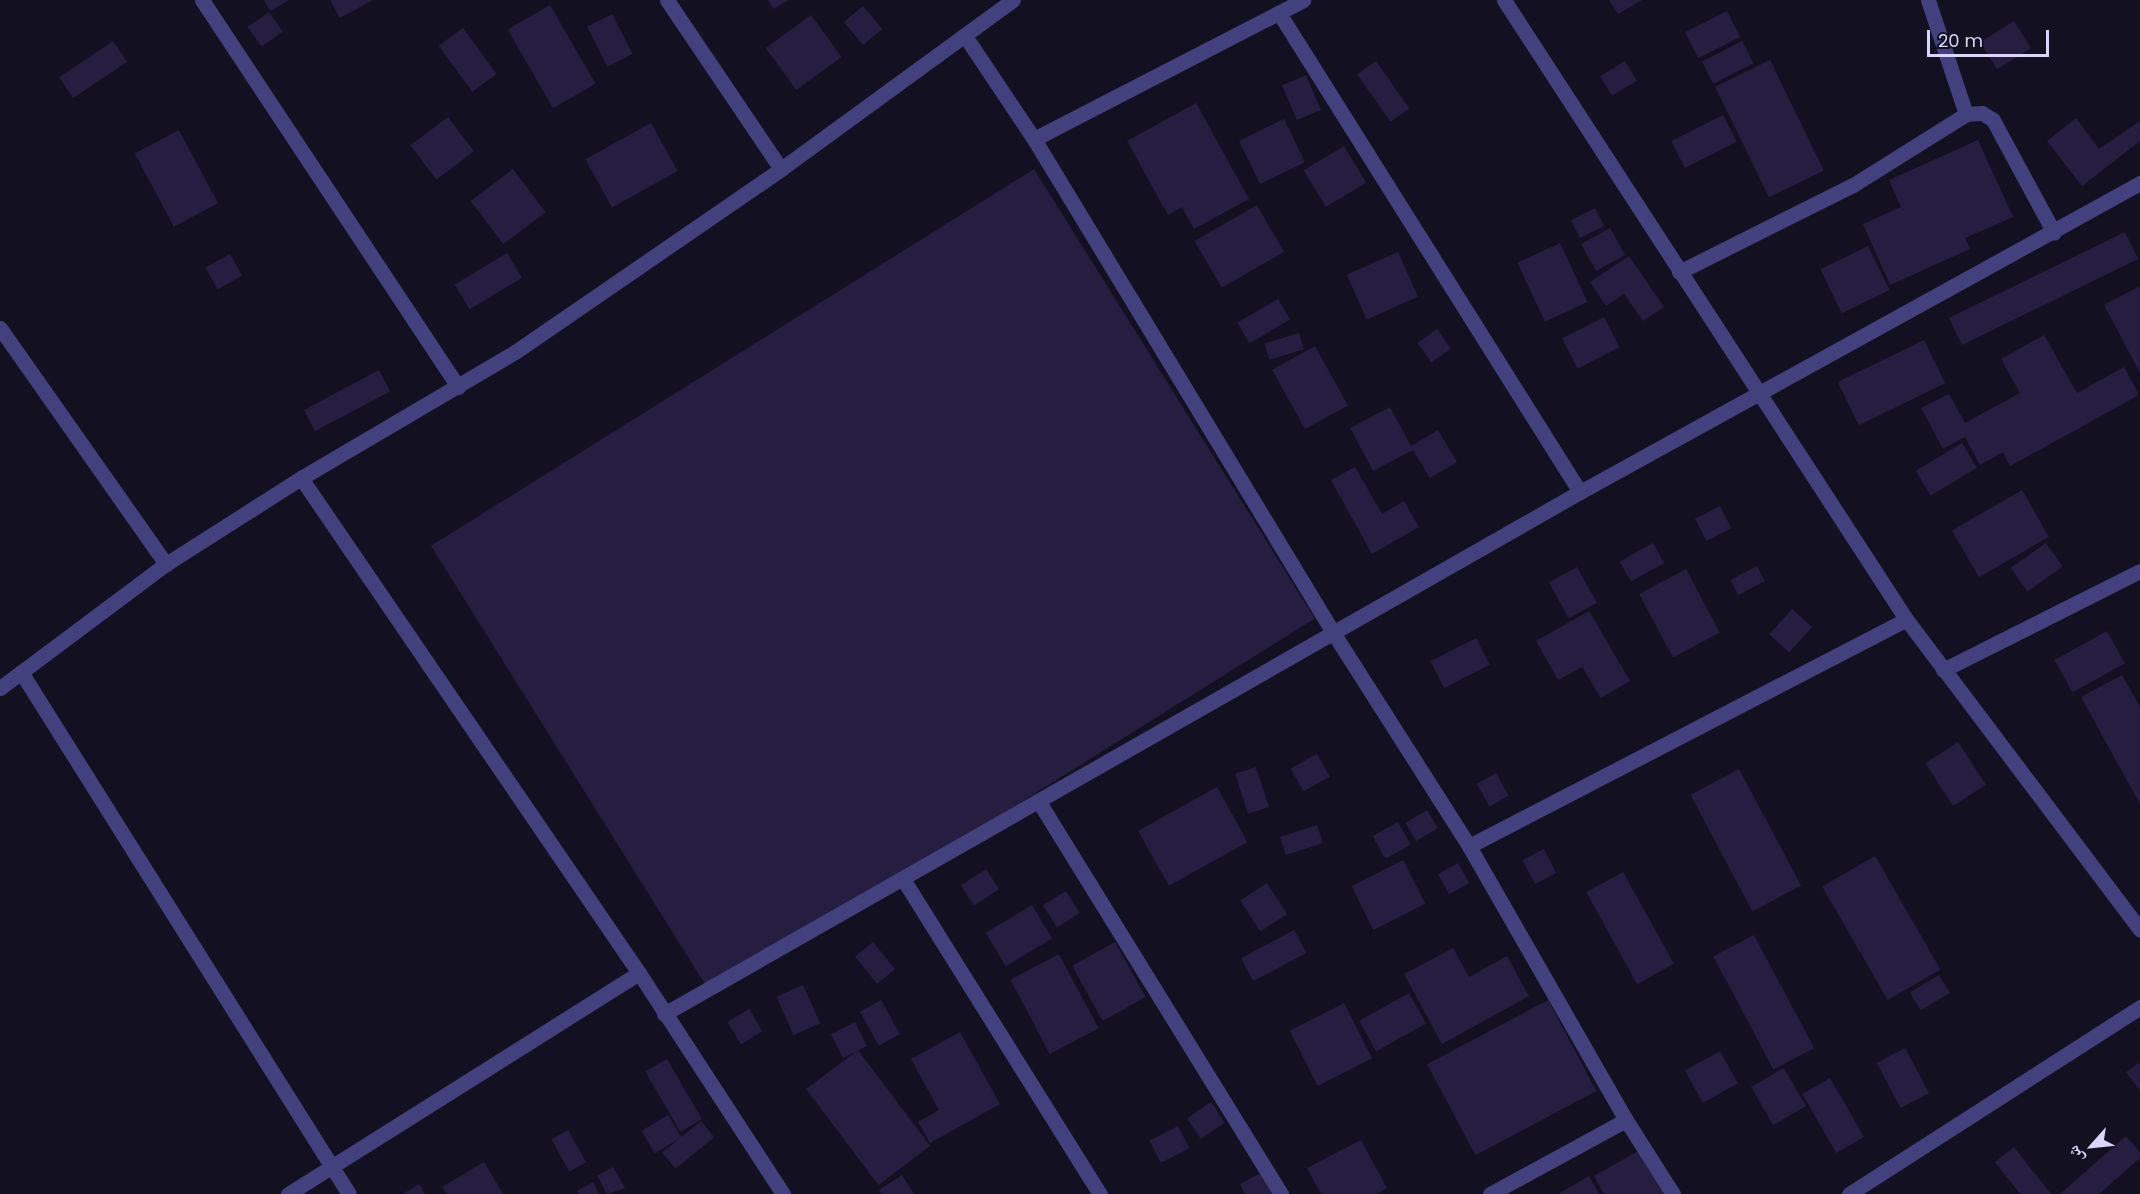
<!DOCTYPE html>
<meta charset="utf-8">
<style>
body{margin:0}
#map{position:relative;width:2140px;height:1194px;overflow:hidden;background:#131022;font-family:Poppins,"Noto Naskh Arabic",sans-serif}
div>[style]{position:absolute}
.building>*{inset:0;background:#251e41;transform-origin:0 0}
.lane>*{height:15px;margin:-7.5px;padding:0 7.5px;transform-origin:7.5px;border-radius:7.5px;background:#42407d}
.street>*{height:15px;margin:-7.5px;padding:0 7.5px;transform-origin:7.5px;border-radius:7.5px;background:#42407d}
span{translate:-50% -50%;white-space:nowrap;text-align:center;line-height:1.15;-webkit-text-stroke:4.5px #131022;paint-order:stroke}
.north{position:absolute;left:2062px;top:1116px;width:60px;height:60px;-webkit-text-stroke:4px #131022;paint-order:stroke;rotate:243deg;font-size:16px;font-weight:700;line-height:24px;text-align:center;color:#dad6fb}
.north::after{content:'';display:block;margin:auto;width:21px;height:27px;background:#dad6fb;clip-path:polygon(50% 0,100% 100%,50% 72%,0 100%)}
.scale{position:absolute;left:1927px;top:30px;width:122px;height:27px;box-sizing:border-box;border:3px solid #dad6fb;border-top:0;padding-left:8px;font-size:18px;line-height:21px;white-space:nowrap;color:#dad6fb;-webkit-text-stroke:4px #131022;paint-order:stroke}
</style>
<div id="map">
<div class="building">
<i style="clip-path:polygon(264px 0,289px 0,270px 11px)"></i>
<i style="clip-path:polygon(330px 0,373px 0,340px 18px)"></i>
<i style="clip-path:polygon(768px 0,789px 0,773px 9px)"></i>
<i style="clip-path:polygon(1609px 0,1642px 0,1618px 14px)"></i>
<i style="left:550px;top:5px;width:91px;height:49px;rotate:60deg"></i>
<i style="left:863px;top:6px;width:30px;height:25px;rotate:50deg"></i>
<i style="left:1727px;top:11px;width:29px;height:47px;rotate:63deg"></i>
<i style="left:269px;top:12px;width:24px;height:26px;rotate:55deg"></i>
<i style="left:612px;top:14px;width:45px;height:28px;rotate:63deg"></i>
<i style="left:811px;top:15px;width:52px;height:56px;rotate:54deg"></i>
<i style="left:2014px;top:21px;width:32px;height:40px;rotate:58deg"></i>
<i style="left:463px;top:28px;width:57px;height:30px;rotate:54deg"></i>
<i style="left:113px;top:41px;width:25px;height:65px;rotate:56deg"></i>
<i style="left:1742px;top:41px;width:25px;height:45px;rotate:63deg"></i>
<i style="left:1770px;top:60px;width:123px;height:61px;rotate:64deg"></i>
<i style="left:1376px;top:61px;width:58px;height:23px;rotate:55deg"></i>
<i style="left:1625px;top:61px;width:23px;height:29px;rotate:59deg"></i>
<i style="left:1306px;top:75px;width:38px;height:26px;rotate:67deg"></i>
<i style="clip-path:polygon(1196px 103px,1249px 199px,1194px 229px,1182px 207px,1168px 215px,1127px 141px)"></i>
<i style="left:1723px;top:115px;width:30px;height:58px;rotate:63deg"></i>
<i style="left:448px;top:117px;width:43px;height:47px;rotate:53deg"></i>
<i style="clip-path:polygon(2076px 118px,2099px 149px,2140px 121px,2140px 141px,2082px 186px,2047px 141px)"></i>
<i style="left:1284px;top:119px;width:48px;height:50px;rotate:64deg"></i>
<i style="left:651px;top:123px;width:55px;height:75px;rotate:61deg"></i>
<i style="left:179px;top:130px;width:83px;height:50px;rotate:62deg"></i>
<i style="clip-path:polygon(1978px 140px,2013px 217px,1965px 238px,1970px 249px,1890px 285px,1863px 224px,1901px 207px,1889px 180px)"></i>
<i style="left:1344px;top:146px;width:43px;height:47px;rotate:59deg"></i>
<i style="left:513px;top:169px;width:54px;height:53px;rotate:53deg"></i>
<i style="left:1034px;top:169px;width:530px;height:711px;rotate:58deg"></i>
<i style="left:1257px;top:205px;width:54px;height:72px;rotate:60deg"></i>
<i style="left:1595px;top:208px;width:20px;height:27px;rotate:63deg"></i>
<i style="left:1610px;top:228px;width:31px;height:33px;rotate:61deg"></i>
<i style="left:2125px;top:232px;width:30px;height:196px;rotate:64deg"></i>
<i style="left:1560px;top:243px;width:65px;height:47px;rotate:65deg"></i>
<i style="left:1868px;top:246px;width:49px;height:53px;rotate:64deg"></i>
<i style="left:1398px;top:252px;width:49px;height:56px;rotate:66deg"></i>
<i style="left:507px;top:253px;width:29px;height:61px;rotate:59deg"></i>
<i style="left:230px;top:254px;width:25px;height:28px;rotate:61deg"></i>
<i style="clip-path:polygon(1629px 256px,1664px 307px,1643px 321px,1624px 294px,1606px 306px,1590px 282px)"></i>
<i style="clip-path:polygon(2140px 286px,2140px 373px,2104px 305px)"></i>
<i style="left:1278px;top:299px;width:24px;height:47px;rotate:60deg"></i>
<i style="left:1604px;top:317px;width:34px;height:47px;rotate:63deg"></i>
<i style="left:1437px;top:329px;width:24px;height:24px;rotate:55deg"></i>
<i style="left:1299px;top:333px;width:17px;height:36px;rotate:73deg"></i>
<i style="clip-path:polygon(2044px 335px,2077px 393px,2124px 367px,2139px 395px,2010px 466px,2003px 452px,1980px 465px,1965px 437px,1943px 449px,1921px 408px,1949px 394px,1965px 423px,2020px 393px,2001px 359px)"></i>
<i style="left:1924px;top:340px;width:48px;height:96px;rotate:64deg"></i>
<i style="left:1315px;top:346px;width:68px;height:49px;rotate:61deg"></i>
<i style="left:379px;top:370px;width:24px;height:85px;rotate:62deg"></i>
<i style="clip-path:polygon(1390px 407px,1411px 446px,1438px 430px,1457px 462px,1430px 478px,1413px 450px,1373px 471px,1350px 428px)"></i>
<i style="left:1962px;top:443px;width:29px;height:54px;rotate:59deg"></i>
<i style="clip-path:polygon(1355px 467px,1382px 514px,1404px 501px,1419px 527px,1372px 554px,1331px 480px)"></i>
<i style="left:2022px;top:490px;width:54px;height:81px;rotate:60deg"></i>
<i style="left:1720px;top:506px;width:25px;height:28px;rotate:63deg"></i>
<i style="left:1653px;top:543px;width:23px;height:38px;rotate:61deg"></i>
<i style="left:2046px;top:543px;width:29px;height:43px;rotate:55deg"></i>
<i style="left:1757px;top:566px;width:17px;height:30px;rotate:62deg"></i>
<i style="left:1577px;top:567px;width:41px;height:32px;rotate:61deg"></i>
<i style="left:1686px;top:569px;width:72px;height:53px;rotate:62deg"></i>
<i style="left:1792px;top:609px;width:27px;height:34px;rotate:42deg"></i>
<i style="clip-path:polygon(1589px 611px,1630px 681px,1601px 698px,1582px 667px,1558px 680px,1536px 641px)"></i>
<i style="left:2107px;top:631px;width:37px;height:60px;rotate:61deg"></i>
<i style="left:1476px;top:638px;width:30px;height:51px;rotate:63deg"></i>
<i style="clip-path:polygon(2122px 675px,2140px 707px,2140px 804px,2081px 697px)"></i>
<i style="left:1958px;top:742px;width:51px;height:39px;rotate:57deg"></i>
<i style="left:1317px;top:754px;width:26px;height:30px;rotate:61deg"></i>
<i style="left:1256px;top:767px;width:42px;height:22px;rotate:72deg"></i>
<i style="left:1739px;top:769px;width:132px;height:55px;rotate:62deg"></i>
<i style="left:1496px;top:773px;width:26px;height:22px;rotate:61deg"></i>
<i style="left:1217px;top:787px;width:63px;height:90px;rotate:61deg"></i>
<i style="left:1427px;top:810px;width:21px;height:25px;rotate:59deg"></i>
<i style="left:1398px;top:822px;width:26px;height:29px;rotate:61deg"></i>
<i style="left:1317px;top:825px;width:19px;height:39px;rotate:72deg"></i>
<i style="left:1544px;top:849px;width:27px;height:24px;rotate:63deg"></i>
<i style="left:1875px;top:856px;width:131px;height:61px;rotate:60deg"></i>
<i style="left:1403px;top:860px;width:49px;height:58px;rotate:63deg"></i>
<i style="left:1458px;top:863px;width:23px;height:23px;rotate:61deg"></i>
<i style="left:986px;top:869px;width:24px;height:30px;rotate:57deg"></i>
<i style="left:1623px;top:872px;width:105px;height:42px;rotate:61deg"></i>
<i style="left:1267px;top:883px;width:37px;height:32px;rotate:57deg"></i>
<i style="left:1066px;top:891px;width:26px;height:27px;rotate:58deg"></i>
<i style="left:1032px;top:905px;width:39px;height:54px;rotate:59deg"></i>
<i style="left:1294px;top:930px;width:26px;height:60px;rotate:62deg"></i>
<i style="left:1754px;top:935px;width:128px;height:46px;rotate:62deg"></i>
<i style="left:873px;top:942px;width:35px;height:23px;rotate:51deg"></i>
<i style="left:1115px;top:942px;width:63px;height:49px;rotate:61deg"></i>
<i style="clip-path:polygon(1453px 948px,1469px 977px,1507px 956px,1529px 996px,1442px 1044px,1404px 974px)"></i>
<i style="left:1059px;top:954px;width:84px;height:55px;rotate:62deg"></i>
<i style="left:1939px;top:975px;width:21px;height:34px;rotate:59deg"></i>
<i style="left:803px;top:985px;width:42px;height:29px;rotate:66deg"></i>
<i style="left:1409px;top:993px;width:35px;height:57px;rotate:61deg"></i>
<i style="left:881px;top:1000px;width:39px;height:24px;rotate:61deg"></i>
<i style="left:1548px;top:1000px;width:103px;height:137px;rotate:62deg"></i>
<i style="left:1344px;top:1003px;width:62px;height:61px;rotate:63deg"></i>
<i style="left:749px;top:1009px;width:26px;height:25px;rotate:59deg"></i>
<i style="left:855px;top:1022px;width:27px;height:27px;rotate:63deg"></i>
<i style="clip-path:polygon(960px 1032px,1000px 1104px,930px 1143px,918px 1122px,939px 1110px,911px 1059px)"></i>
<i style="left:1905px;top:1048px;width:51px;height:32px;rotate:62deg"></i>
<i style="left:858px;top:1050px;width:120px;height:65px;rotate:53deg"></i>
<i style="left:1720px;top:1051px;width:37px;height:40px;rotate:61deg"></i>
<i style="left:667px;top:1059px;width:70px;height:25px;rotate:60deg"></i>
<i style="clip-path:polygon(2140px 1062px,2140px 1091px,2126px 1072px)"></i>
<i style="left:1784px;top:1068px;width:44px;height:38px;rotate:60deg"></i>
<i style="left:1830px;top:1078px;width:68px;height:32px;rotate:60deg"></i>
<i style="left:1211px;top:1102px;width:25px;height:29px;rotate:56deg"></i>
<i style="left:668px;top:1115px;width:26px;height:31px;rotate:59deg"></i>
<i style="left:701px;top:1121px;width:21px;height:50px;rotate:51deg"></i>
<i style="left:1178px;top:1126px;width:25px;height:32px;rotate:63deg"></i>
<i style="left:568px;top:1130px;width:37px;height:19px;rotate:61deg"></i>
<i style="clip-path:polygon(2126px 1136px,2140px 1152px,2140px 1158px,2099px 1194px,2060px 1194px)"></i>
<i style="clip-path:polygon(1361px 1140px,1387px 1188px,1376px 1194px,1321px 1194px,1307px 1168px)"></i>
<i style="clip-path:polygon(2014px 1147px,2051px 1194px,2020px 1194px,1995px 1162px)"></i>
<i style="clip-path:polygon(1640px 1150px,1665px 1194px,1604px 1194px,1594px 1176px)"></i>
<i style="clip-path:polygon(484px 1162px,503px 1194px,447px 1194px,442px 1187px)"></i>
<i style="clip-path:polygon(613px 1167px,625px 1188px,607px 1194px,597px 1176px)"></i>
<i style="clip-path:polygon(1264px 1171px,1277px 1194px,1245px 1194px,1240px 1184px)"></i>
<i style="clip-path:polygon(902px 1175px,914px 1194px,881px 1194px,879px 1190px)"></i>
<i style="clip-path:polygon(1589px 1176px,1599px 1194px,1558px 1194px)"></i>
<i style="clip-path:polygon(593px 1182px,599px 1194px,579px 1194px,577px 1191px)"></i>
<i style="clip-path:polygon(419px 1184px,425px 1194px,403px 1194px)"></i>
</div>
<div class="lane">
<i style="left:1928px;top:0;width:120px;rotate:71.6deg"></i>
</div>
<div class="street">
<i style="left:202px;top:0;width:464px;rotate:56.5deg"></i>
<i style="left:667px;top:0;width:204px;rotate:56deg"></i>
<i style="left:1504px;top:0;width:738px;rotate:57deg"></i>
<i style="left:1906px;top:619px;width:389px;rotate:53deg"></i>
<i style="left:1279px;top:13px;width:566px;rotate:57.86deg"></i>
<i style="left:965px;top:36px;width:124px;rotate:56.2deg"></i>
<i style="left:1034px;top:139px;width:579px;rotate:58.78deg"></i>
<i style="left:1334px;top:634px;width:251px;rotate:57.5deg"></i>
<i style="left:1469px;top:846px;width:316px;rotate:60.2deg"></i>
<i style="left:1626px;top:1120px;width:88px;rotate:57.6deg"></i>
<i style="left:1034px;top:139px;width:303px;rotate:-27.3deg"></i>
<i style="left:1679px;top:272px;width:195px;rotate:-26.6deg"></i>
<i style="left:1853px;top:185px;width:133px;rotate:-32.1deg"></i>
<i style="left:1966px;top:114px;width:16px;rotate:-4deg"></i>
<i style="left:1982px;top:113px;width:13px;rotate:32deg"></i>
<i style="left:1993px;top:120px;width:128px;rotate:61.6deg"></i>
<i style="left:0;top:328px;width:289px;rotate:54.9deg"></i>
<i style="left:301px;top:478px;width:599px;rotate:55.67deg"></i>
<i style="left:639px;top:973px;width:264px;rotate:56.9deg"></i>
<i style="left:1943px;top:670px;width:220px;rotate:-26.7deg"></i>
<i style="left:21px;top:672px;width:616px;rotate:57.86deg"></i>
<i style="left:0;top:688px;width:207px;rotate:-36.8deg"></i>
<i style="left:166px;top:564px;width:160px;rotate:-32.5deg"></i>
<i style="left:301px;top:478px;width:248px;rotate:-30.5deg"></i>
<i style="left:515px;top:352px;width:323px;rotate:-34.5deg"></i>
<i style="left:781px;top:169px;width:287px;rotate:-36.1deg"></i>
<i style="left:1039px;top:802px;width:461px;rotate:58.3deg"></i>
<i style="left:1469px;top:846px;width:492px;rotate:-27.4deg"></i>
<i style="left:903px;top:879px;width:372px;rotate:58deg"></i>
<i style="left:664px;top:1014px;width:1054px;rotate:-29.68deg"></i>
<i style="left:1580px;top:492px;width:640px;rotate:-28.89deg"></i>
<i style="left:288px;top:1194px;width:415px;rotate:-32.2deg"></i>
<i style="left:1490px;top:1194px;width:155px;rotate:-28.6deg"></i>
<i style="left:1849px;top:1194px;width:346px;rotate:-32.7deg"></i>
</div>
<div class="north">ش</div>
<div class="scale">20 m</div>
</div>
